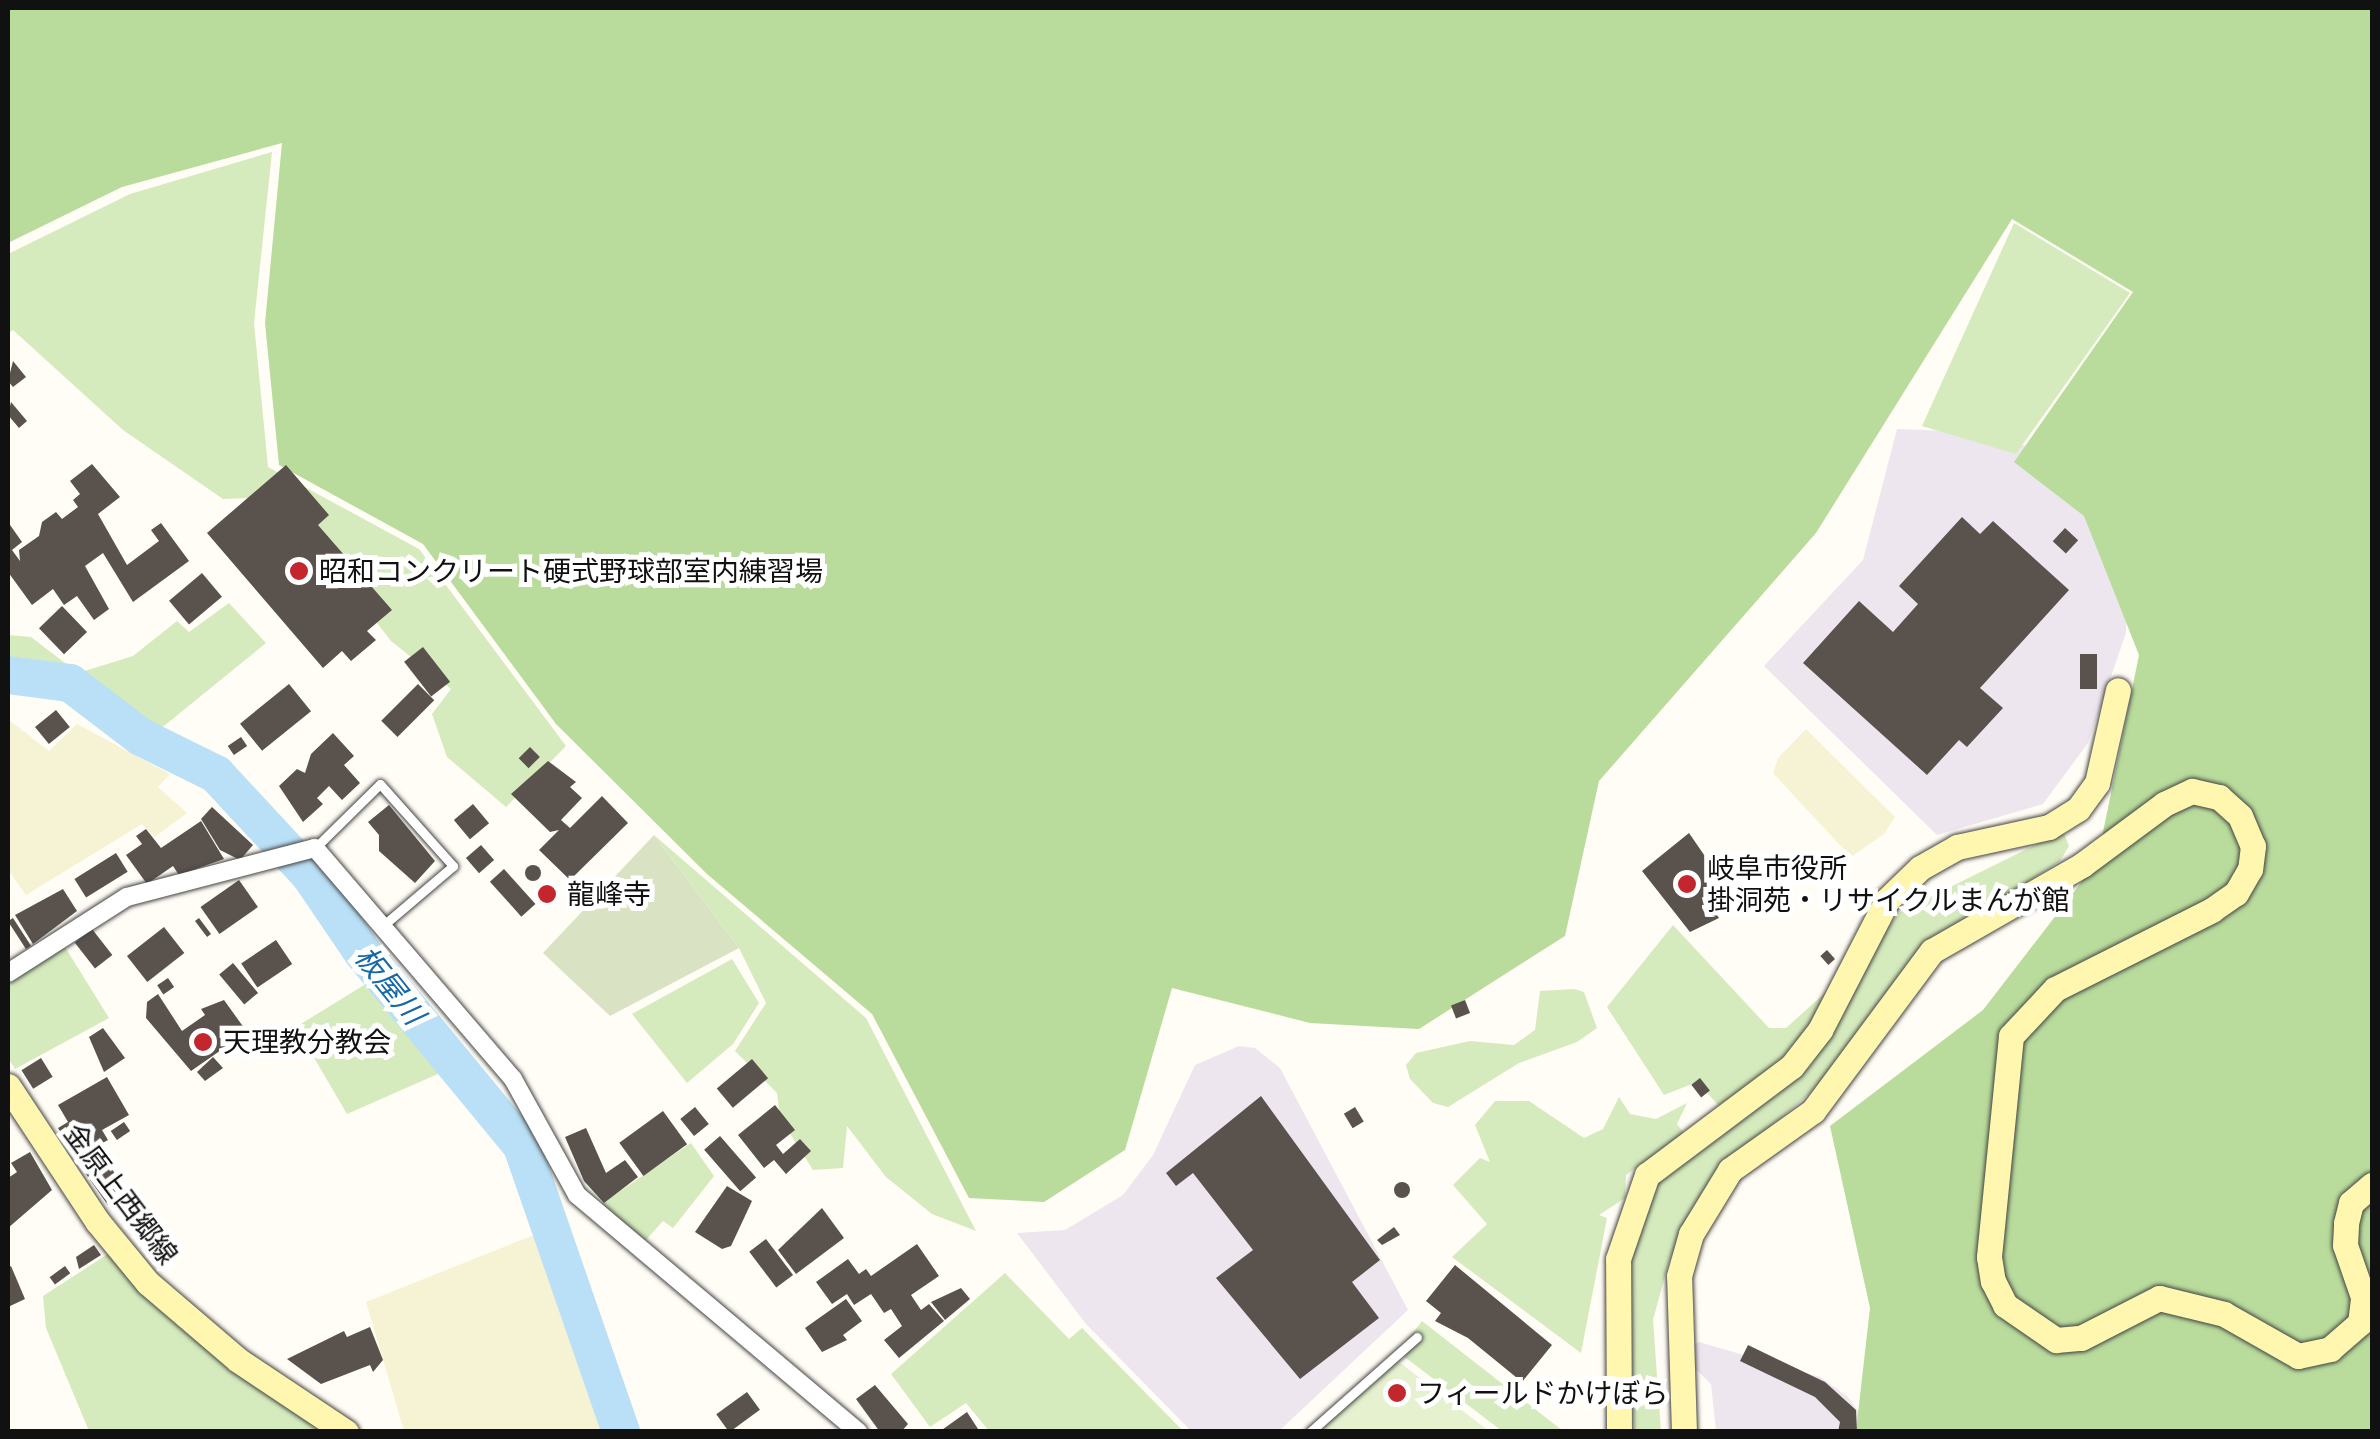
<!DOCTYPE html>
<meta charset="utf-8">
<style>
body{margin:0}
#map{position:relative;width:2380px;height:1439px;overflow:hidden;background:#fffdf5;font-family:Merriweather,"Noto Sans JP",serif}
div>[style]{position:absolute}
.industrial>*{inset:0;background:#eee6ef}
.farmland>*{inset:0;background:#f6f3d4}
.green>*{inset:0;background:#d5ebbd}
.forest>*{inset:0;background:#b9dc9c}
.cemetery>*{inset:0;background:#d9e3c4}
.pitch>*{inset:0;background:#e6f2cf}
.river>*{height:38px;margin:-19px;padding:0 19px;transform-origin:19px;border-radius:19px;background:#b9e0f7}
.building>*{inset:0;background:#5a524d;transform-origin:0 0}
.round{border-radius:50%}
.roads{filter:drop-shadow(0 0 2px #444) drop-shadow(0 0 2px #444)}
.lane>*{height:9px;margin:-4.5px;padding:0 4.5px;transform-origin:4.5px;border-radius:4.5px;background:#fff}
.street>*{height:18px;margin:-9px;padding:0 9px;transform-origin:9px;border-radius:9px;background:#fff}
.secondary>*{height:25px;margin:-12.5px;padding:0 12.5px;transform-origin:12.5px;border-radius:12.5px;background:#fff6b0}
.dots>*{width:28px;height:28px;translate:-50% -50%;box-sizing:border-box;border:5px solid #fff;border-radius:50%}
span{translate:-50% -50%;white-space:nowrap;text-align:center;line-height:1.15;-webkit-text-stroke:10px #fff;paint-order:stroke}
.poi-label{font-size:28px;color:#111}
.left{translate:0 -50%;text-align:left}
.street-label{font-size:28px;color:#111}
.water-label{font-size:30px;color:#1768a6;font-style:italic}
.frame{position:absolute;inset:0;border:10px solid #111;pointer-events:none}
</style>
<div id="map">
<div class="industrial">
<i style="clip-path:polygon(1897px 429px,1977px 432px,2047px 452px,2128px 586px,2126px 633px,2088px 743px,2043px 804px,1937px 835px,1764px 666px,1863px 560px)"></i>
<i style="clip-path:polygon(1239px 1046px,1255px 1048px,1280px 1068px,1408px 1310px,1279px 1431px,1191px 1431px,1086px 1324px,1017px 1233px,1065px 1230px,1123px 1195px,1153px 1155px,1195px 1065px)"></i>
<i style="clip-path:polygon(1699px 1342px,1820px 1377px,1847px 1396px,1862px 1416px,1861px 1431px,1716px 1431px,1711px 1384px,1679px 1353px)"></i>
</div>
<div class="farmland">
<i style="clip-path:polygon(8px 719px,49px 751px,77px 724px,170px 774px,158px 787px,187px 813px,155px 837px,142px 824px,26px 895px,8px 870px)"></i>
<i style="clip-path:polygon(1806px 729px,1895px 817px,1884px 834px,1851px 857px,1773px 773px,1778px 758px)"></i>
<i style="clip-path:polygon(544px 1231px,622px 1431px,404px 1431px,366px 1302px)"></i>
</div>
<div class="green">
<i style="clip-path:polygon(272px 152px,254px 323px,268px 467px,419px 549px,566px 746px,506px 807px,447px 757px,432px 714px,451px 689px,391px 641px,279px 497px,223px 499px,123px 430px,13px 330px,8px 333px,8px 254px,130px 194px)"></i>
<i style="clip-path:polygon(2014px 223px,2130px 293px,2016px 454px,1922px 426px)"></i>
<i style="clip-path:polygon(229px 603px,266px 643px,159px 730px,56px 670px,8px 663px,8px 635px,31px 637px,78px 673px,133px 656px,177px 621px,189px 632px)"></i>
<i style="clip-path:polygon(2063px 831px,2069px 846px,2060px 861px,1935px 941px,1823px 1082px,1718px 1171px,1670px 1258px,1653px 1320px,1661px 1431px,1634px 1431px,1628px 1235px,1655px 1154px,1626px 1175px,1625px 1198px,1599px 1215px,1607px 1218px,1581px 1353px,1452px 1257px,1487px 1224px,1453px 1185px,1480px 1158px,1490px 1162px,1475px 1125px,1495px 1101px,1529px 1101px,1584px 1138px,1603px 1129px,1619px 1097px,1630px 1114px,1656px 1119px,1687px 1103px,1677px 1124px,1689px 1140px,1722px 1109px,1697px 1082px,1664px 1095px,1607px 1007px,1673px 925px,1769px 1028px,1786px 1028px,1857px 964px,1900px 912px)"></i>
<i style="clip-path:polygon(654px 835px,866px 1018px,976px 1231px,932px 1214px,886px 1177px,847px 1126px,843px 1168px,813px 1170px,780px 1118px,777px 1093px,735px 1051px,766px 1003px,739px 948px)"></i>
<i style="clip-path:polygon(65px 947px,109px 1018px,15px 1069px,8px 1058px,8px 980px)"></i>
<i style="clip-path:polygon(732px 959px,759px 1003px,733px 1044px,687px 1083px,632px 1014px)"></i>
<i style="clip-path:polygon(377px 977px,449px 1069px,347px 1114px,296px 1027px)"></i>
<i style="clip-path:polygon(1574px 989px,1584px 992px,1597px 1028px,1577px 1042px,1519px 1063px,1448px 1107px,1433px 1103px,1410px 1079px,1406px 1065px,1416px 1053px,1470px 1041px,1514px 1045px,1535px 1030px,1540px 991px)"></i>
<i style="clip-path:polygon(691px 1143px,714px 1176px,673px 1228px,663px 1221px,645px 1241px,601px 1204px)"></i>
<i style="clip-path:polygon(111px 1252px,279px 1400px,322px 1431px,89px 1431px,46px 1328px,43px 1296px)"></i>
<i style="clip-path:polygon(1005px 1273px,1069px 1339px,1082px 1328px,1183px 1431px,989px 1431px,966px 1403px,930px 1427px,891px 1374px)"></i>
<i style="clip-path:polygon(1422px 1321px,1563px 1431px,1502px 1431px,1398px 1352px)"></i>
</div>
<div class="forest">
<i style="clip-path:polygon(8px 8px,2372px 8px,2372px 1431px,1856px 1431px,1870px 1308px,1830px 1126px,1983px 1010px,2097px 862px,2139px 655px,2084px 516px,2014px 462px,2133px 292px,2012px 219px,1816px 533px,1599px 781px,1565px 936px,1419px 1029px,1310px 1023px,1172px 988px,1125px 1150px,1044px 1202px,969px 1198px,872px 1014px,707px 874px,556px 724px,423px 544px,279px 465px,265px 323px,282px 143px,122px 187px,8px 243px)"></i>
</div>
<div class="cemetery">
<i style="clip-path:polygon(654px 835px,739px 948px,610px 1016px,543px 953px)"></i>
</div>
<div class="pitch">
<i style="clip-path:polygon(1390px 1355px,1489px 1431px,1320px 1432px)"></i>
</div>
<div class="river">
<i style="left:8px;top:675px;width:63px;rotate:7.4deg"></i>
<i style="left:70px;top:683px;width:89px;rotate:37.3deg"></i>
<i style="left:141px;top:737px;width:84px;rotate:26.3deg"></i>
<i style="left:216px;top:774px;width:138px;rotate:47.1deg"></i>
<i style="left:310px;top:875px;width:94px;rotate:55.8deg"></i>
<i style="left:363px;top:953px;width:250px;rotate:50.5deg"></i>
<i style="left:522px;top:1146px;width:303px;rotate:70.9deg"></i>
</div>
<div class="building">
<i style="clip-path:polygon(13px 361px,26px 377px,13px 387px,8px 381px)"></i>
<i style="clip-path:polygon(11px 402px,27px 421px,19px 428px,8px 415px)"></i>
<i style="clip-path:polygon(92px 464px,120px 497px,98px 514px,127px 565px,159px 541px,151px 530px,161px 523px,189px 561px,133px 602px,103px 553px,85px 566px,109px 609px,94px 620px,77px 596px,64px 605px,53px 589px,32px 605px,8px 572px,8px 522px,22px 542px,12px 550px,20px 561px,19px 550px,39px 536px,42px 522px,56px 512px,62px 519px,78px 507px,73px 500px,80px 494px,70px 481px)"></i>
<i style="clip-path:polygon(286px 465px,329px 515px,318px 525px,392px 610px,367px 631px,376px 640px,351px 661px,342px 651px,323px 668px,207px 533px)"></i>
<i style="clip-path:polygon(1962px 517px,1980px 534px,1993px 521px,2069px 590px,1980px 688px,2003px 708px,1967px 747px,1959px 740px,1927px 775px,1803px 663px,1859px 601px,1893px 632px,1918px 604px,1899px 586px)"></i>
<i style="left:2065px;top:528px;width:18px;height:18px;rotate:43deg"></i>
<i style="left:202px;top:573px;width:31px;height:43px;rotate:50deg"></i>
<i style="left:62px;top:606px;width:36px;height:32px;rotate:46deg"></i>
<i style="left:423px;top:647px;width:44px;height:24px;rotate:52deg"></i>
<i style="left:2080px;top:654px;width:17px;height:35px"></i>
<i style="left:289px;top:684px;width:35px;height:63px;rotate:51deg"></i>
<i style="left:418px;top:684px;width:23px;height:52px;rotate:45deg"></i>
<i style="left:56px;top:710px;width:22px;height:27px;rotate:51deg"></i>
<i style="clip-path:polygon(333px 733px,354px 756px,344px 765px,360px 783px,342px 800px,329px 786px,317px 798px,323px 804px,303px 822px,279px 786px,297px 769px,305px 773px,311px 754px)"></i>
<i style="left:241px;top:737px;width:11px;height:16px;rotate:56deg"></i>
<i style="left:530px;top:747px;width:14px;height:16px;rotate:45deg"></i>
<i style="clip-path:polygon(548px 761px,576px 782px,570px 787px,582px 798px,561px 820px,570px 828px,602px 796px,628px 823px,570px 880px,539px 850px,559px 830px,550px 832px,511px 794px)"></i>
<i style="left:473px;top:804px;width:25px;height:25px;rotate:50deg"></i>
<i style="clip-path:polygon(389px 805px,435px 861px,415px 883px,379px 851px,379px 835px,368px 822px)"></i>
<i style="clip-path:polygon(212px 807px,253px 845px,240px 860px,220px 850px,201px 819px)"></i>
<i style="clip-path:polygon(201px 821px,224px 859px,179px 875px,173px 866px,147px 884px,126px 855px,142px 844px,136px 836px,146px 829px,161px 848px)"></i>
<i style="clip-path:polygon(1689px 833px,1733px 897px,1715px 912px,1719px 918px,1690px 932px,1642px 871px)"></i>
<i style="left:481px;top:845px;width:20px;height:20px;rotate:49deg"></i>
<i style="left:116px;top:853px;width:22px;height:49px;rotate:58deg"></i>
<i class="round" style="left:525px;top:865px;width:16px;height:16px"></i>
<i style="left:504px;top:869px;width:47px;height:19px;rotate:48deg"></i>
<i style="left:239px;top:880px;width:33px;height:47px;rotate:55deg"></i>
<i style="clip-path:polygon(63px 889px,77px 911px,33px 944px,15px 915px)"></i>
<i style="left:13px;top:918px;width:33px;height:6px;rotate:57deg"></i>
<i style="left:199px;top:918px;width:20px;height:5px;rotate:53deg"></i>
<i style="left:164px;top:927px;width:33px;height:47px;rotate:52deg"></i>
<i style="left:92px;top:929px;width:33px;height:22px;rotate:52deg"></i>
<i style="left:276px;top:940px;width:29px;height:42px;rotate:56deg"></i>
<i style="left:1827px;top:950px;width:12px;height:9px;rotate:48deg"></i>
<i style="left:233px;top:963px;width:39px;height:18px;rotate:50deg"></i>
<i style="left:168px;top:978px;width:11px;height:13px;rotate:56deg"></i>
<i style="clip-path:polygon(158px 994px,182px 1031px,205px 1015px,201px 1009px,224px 1000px,247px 1032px,191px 1071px,146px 1018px,147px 1002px)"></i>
<i style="left:1465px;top:1000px;width:14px;height:15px;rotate:69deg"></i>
<i style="clip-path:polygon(103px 1028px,125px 1058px,104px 1072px,89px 1037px)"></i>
<i style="clip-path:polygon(213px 1057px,223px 1068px,205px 1081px,197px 1072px)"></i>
<i style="left:41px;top:1058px;width:22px;height:23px;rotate:58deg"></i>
<i style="left:752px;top:1059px;width:25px;height:46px;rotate:50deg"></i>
<i style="clip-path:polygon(107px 1077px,129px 1115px,102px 1130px,108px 1140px,86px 1152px,73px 1131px,63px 1136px,58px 1128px,68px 1122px,58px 1105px)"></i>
<i style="left:1700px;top:1078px;width:16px;height:11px;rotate:52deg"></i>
<i style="clip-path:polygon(1261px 1096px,1380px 1260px,1352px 1282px,1379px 1318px,1300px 1379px,1216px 1278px,1253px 1250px,1193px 1173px,1176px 1186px,1166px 1173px)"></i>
<i style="clip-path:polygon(775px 1105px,795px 1130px,776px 1145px,783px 1154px,800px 1139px,811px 1151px,786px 1174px,774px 1160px,764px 1168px,738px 1135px)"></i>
<i style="left:695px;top:1107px;width:22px;height:19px;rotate:51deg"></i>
<i style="left:1355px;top:1107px;width:17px;height:13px;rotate:59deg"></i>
<i style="left:663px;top:1111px;width:41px;height:54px;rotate:54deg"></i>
<i style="left:124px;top:1122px;width:11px;height:16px;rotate:56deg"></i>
<i style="clip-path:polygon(586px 1128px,606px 1173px,625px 1160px,638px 1177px,604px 1203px,584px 1181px,565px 1137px)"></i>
<i style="left:720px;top:1136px;width:55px;height:21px;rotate:49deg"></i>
<i style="clip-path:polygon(30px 1152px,52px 1190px,8px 1228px,8px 1178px,17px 1172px,11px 1163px)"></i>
<i style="left:102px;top:1155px;width:44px;height:24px;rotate:55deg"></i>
<i class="round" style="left:1394px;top:1182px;width:16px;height:16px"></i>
<i style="clip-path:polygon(727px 1186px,752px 1201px,731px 1246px,722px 1249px,695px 1232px)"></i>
<i style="clip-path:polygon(822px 1208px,844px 1238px,796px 1274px,778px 1250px)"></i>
<i style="clip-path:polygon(1394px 1227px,1400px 1235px,1382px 1245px,1377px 1240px)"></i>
<i style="left:766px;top:1239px;width:45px;height:21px;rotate:53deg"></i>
<i style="clip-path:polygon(917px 1244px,939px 1276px,911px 1295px,921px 1310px,929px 1304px,944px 1321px,899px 1358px,884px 1340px,902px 1326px,891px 1309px,884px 1313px,871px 1294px,854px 1305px,847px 1294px,832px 1304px,816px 1282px,848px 1259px,859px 1274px,866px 1269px,871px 1276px)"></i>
<i style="clip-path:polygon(94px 1245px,101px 1255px,79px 1269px,76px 1257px)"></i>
<i style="clip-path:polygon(1455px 1265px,1552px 1345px,1522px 1382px,1468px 1338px,1435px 1321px,1441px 1313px,1426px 1301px)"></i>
<i style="clip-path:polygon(11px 1266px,25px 1299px,8px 1307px,8px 1268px)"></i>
<i style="left:65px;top:1266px;width:9px;height:19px;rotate:54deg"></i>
<i style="clip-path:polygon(961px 1288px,970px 1299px,945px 1320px,931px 1302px)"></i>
<i style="clip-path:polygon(846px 1299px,862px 1321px,843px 1335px,847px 1340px,822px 1352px,805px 1328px)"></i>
<i style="clip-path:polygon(370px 1327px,383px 1360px,373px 1372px,370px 1365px,321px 1384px,287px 1359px,344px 1331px,347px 1337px)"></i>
<i style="clip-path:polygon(1748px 1345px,1825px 1382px,1856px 1410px,1857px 1432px,1838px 1432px,1840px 1422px,1815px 1397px,1740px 1361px)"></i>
<i style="clip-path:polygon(875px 1385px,908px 1424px,901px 1432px,880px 1432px,856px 1399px)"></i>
<i style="left:747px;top:1392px;width:22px;height:38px;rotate:54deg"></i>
<i style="clip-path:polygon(967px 1412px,980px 1432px,939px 1432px)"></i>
</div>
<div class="roads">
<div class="lane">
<i style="left:315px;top:848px;width:91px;rotate:-44.6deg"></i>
<i style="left:380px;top:784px;width:110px;rotate:48.3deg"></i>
<i style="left:453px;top:866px;width:88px;rotate:139.6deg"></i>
<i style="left:1310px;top:1432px;width:143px;rotate:-41.6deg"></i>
</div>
<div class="street">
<i style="left:8px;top:973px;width:141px;rotate:-32.6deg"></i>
<i style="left:127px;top:897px;width:194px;rotate:-14.6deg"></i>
<i style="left:315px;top:848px;width:304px;rotate:49.4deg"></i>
<i style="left:513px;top:1079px;width:132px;rotate:61.1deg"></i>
<i style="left:577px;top:1195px;width:368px;rotate:40.1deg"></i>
</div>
<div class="secondary">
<i style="left:8px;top:1086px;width:162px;rotate:56.6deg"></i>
<i style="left:97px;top:1221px;width:80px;rotate:50.6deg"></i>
<i style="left:148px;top:1283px;width:118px;rotate:40.5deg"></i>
<i style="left:238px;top:1360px;width:130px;rotate:33.7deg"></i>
<i style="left:1619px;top:1432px;width:173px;rotate:-90.3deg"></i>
<i style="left:1618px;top:1259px;width:89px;rotate:-71deg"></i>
<i style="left:1647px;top:1175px;width:181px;rotate:-36.9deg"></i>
<i style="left:1792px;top:1066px;width:46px;rotate:-52.1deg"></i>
<i style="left:1820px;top:1030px;width:146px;rotate:-62.7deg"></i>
<i style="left:1887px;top:900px;width:46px;rotate:-44.1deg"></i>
<i style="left:1920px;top:868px;width:43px;rotate:-29.6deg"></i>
<i style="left:1957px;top:847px;width:94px;rotate:-12.3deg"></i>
<i style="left:2049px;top:827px;width:34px;rotate:-32deg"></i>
<i style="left:2078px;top:809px;width:32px;rotate:-54deg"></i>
<i style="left:2097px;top:783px;width:95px;rotate:-77.3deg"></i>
<i style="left:1684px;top:1432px;width:156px;rotate:-91.8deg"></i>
<i style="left:1679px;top:1276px;width:44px;rotate:-74.1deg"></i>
<i style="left:1691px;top:1234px;width:75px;rotate:-58.6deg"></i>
<i style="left:1730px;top:1170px;width:102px;rotate:-35.4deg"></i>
<i style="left:1813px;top:1111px;width:199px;rotate:-53.4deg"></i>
<i style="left:1932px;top:951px;width:173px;rotate:-29.8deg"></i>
<i style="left:2082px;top:865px;width:102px;rotate:-36.6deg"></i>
<i style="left:2164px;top:804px;width:31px;rotate:-25deg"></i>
<i style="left:2192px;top:791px;width:28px;rotate:13deg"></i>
<i style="left:2219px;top:797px;width:28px;rotate:42deg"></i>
<i style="left:2240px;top:816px;width:33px;rotate:67deg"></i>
<i style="left:2253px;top:846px;width:23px;rotate:97deg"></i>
<i style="left:2250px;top:869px;width:28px;rotate:120deg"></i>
<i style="left:2236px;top:893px;width:29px;rotate:145deg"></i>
<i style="left:2212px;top:910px;width:176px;rotate:153.3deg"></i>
<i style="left:2055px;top:989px;width:64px;rotate:133.1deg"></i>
<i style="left:2011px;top:1036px;width:222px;rotate:95.7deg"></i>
<i style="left:1989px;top:1257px;width:24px;rotate:81deg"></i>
<i style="left:1993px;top:1281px;width:27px;rotate:63deg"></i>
<i style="left:2005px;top:1305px;width:62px;rotate:34.5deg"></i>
<i style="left:2056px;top:1340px;width:25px;rotate:-5deg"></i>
<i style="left:2081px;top:1338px;width:88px;rotate:-27.1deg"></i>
<i style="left:2159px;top:1298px;width:67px;rotate:13.8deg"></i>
<i style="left:2224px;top:1314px;width:85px;rotate:29.6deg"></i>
<i style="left:2298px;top:1356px;width:33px;rotate:-12deg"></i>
<i style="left:2330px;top:1349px;width:40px;rotate:-41deg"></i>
<i style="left:2360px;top:1323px;width:26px;rotate:-83deg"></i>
<i style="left:2363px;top:1297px;width:55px;rotate:-109.1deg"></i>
<i style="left:2345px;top:1245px;width:22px;rotate:-87deg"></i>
<i style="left:2346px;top:1223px;width:21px;rotate:-76deg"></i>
<i style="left:2351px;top:1203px;width:28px;rotate:-41deg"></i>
</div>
</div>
<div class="dots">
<i style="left:299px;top:571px;background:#c4262e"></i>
<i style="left:1687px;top:884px;background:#c4262e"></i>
<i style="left:547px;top:894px;background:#c4262e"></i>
<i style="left:203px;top:1042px;background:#c4262e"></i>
<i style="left:1397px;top:1393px;background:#c4262e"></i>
</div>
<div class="poi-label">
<span class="left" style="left:319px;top:571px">昭和コンクリート硬式野球部室内練習場</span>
<span class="left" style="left:1707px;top:884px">岐阜市役所<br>掛洞苑・リサイクルまんが館</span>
<span class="left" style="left:567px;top:894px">龍峰寺</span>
<span class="left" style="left:223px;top:1042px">天理教分教会</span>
<span class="left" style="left:1417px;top:1393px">フィールドかけぼら</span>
</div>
<div class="street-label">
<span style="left:121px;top:1194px;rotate:53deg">金原上西郷線</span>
</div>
<div class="water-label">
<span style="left:390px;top:985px;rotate:51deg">板屋川</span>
</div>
<div class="frame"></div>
</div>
